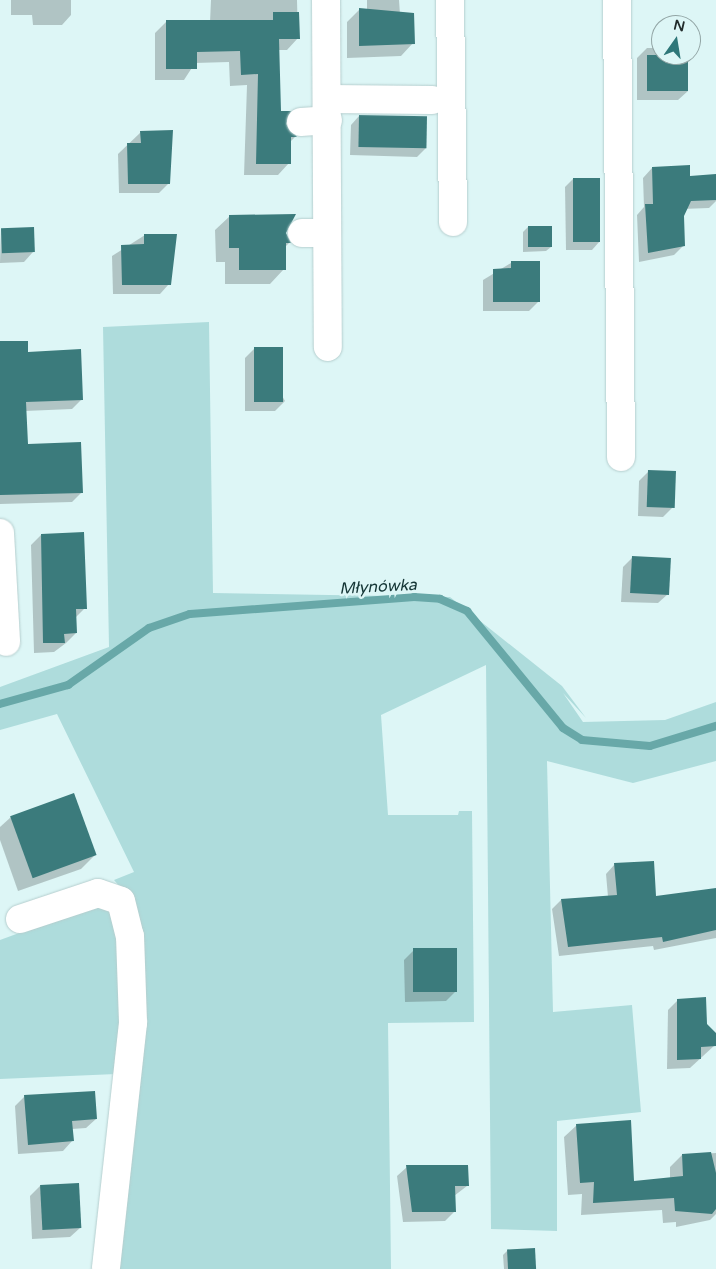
<!DOCTYPE html>
<meta charset="utf-8">
<style>
body{margin:0}
#map{position:relative;width:716px;height:1269px;overflow:hidden;background:#ddf6f6;font-family:"Varela Round",sans-serif}
div>[style]{position:absolute}
.green>*{inset:0;background:#aedcdc}
.shadow>*{inset:0;background:#0003}
.stream>*{height:8px;margin:-4px;padding:0 4px;transform-origin:4px;border-radius:4px;background:#68a8a8}
.building>*{inset:0;background:#3b7b7c;transform-origin:0 0}
.roads{filter:drop-shadow(0 0 1px #b5cece) drop-shadow(0 0 1px #b5cece)}
.minor>*{height:28px;margin:-14px;padding:0 14px;transform-origin:14px;border-radius:14px;background:#fff}
span{translate:-50% -50%;white-space:nowrap;text-align:center;line-height:1.15;-webkit-text-stroke:5px #ddf6f6;paint-order:stroke}
.water-label{font-size:16px;color:#153636;font-style:italic}
.north{position:absolute;left:651px;top:15px;width:50px;height:50px;box-sizing:border-box;background:#ddf6f6;border:1px solid #92a5a5;border-radius:50%;rotate:13deg;font-size:14px;font-weight:700;line-height:20px;text-align:center;color:#222c2c}
.north::after{content:'';display:block;margin:auto;width:18px;height:22px;background:#2e7779;clip-path:polygon(50% 0,100% 100%,50% 72%,0 100%)}
</style>
<div id="map">
<div class="green">
<i style="clip-path:polygon(209px 322px,213px 593px,450px 597px,562px 686px,586px 718px,563px 693px,583px 722px,665px 720px,716px 702px,716px 761px,633px 783px,547px 761px,553px 1012px,632px 1005px,641px 1112px,557px 1121px,557px 1231px,491px 1229px,486px 665px,381px 715px,388px 815px,458px 815px,459px 811px,472px 811px,474px 1022px,388px 1023px,391px 1269px,114px 1269px,136px 905px,114px 880px,134px 872px,57px 714px,0 730px,0 687px,109px 647px,103px 327px)"></i>
<i style="clip-path:polygon(101px 903px,116px 911px,129px 960px,116px 1074px,0 1079px,0 940px)"></i>
</div>
<div class="shadow">
<i style="clip-path:polygon(11px 0,71px 0,71px 15px,62px 25px,33px 25px,32px 15px,11px 15px)"></i>
<i style="clip-path:polygon(211px 0,297px 0,298px 38px,287px 50px,278px 50px,280px 112px,295px 137px,290px 142px,289px 163px,278px 175px,244px 175px,247px 85px,230px 86px,229px 62px,195px 63px,184px 80px,155px 80px,155px 33px,166px 22px,210px 22px)"></i>
<i style="clip-path:polygon(367px 0,399px 0,400px 14px,413px 43px,401px 56px,347px 58px,347px 22px,359px 10px,367px 10px)"></i>
<i style="clip-path:polygon(647px 48px,661px 48px,661px 55px,687px 55px,688px 91px,678px 100px,637px 100px,637px 58px)"></i>
<i style="clip-path:polygon(359px 116px,426px 148px,417px 157px,350px 155px,351px 125px)"></i>
<i style="clip-path:polygon(141px 132px,169px 183px,159px 193px,119px 193px,118px 154px)"></i>
<i style="clip-path:polygon(652px 168px,689px 178px,716px 176px,716px 201px,709px 208px,682px 209px,684px 245px,674px 255px,639px 262px,637px 215px,644px 207px,643px 178px)"></i>
<i style="clip-path:polygon(573px 179px,600px 241px,592px 250px,566px 250px,565px 187px)"></i>
<i style="clip-path:polygon(230px 216px,285px 232px,289px 243px,284px 248px,284px 269px,270px 284px,225px 284px,225px 262px,216px 262px,215px 230px)"></i>
<i style="clip-path:polygon(528px 227px,551px 247px,546px 251px,523px 252px,523px 232px)"></i>
<i style="clip-path:polygon(1px 229px,33px 252px,24px 262px,0 263px)"></i>
<i style="clip-path:polygon(145px 235px,169px 284px,160px 294px,113px 294px,112px 256px)"></i>
<i style="clip-path:polygon(511px 263px,539px 301px,529px 311px,483px 311px,483px 280px)"></i>
<i style="clip-path:polygon(0 343px,27px 353px,82px 399px,72px 409px,25px 411px,27px 446px,82px 492px,72px 502px,0 504px)"></i>
<i style="clip-path:polygon(255px 348px,285px 401px,275px 411px,245px 411px,245px 358px)"></i>
<i style="clip-path:polygon(649px 471px,673px 507px,663px 517px,638px 516px,639px 481px)"></i>
<i style="clip-path:polygon(41px 535px,85px 608px,75px 618px,76px 633px,66px 643px,54px 652px,34px 653px,31px 545px)"></i>
<i style="clip-path:polygon(633px 557px,668px 594px,658px 603px,621px 602px,623px 567px)"></i>
<i style="clip-path:polygon(11px 817px,95px 855px,81px 869px,18px 891px,0 840px,0 827px)"></i>
<i style="clip-path:polygon(615px 864px,655px 898px,716px 889px,716px 938px,654px 950px,653px 946px,559px 956px,552px 909px,561px 900px,608px 897px,606px 874px)"></i>
<i style="clip-path:polygon(414px 950px,456px 991px,446px 1001px,405px 1002px,404px 960px)"></i>
<i style="clip-path:polygon(678px 1000px,706px 1024px,715px 1045px,690px 1068px,667px 1069px,668px 1010px)"></i>
<i style="clip-path:polygon(25px 1096px,96px 1119px,86px 1128px,72px 1129px,72px 1141px,63px 1151px,18px 1154px,15px 1106px)"></i>
<i style="clip-path:polygon(577px 1125px,633px 1183px,670px 1178px,670px 1167px,682px 1155px,716px 1153px,716px 1214px,710px 1220px,676px 1227px,676px 1222px,663px 1223px,662px 1210px,581px 1215px,582px 1194px,568px 1195px,564px 1137px)"></i>
<i style="clip-path:polygon(407px 1167px,467px 1186px,454px 1196px,455px 1211px,445px 1221px,403px 1222px,397px 1176px)"></i>
<i style="clip-path:polygon(40px 1186px,80px 1228px,70px 1237px,32px 1239px,30px 1196px)"></i>
<i style="clip-path:polygon(508px 1250px,534px 1269px,504px 1269px,503px 1255px)"></i>
</div>
<div class="stream">
<i style="left:0;top:704px;width:71px;rotate:-15.6deg"></i>
<i style="left:68px;top:685px;width:99px;rotate:-35.1deg"></i>
<i style="left:149px;top:628px;width:43px;rotate:-18.9deg"></i>
<i style="left:190px;top:614px;width:225px;rotate:-4.3deg"></i>
<i style="left:414px;top:597px;width:26px;rotate:4deg"></i>
<i style="left:440px;top:599px;width:30px;rotate:24deg"></i>
<i style="left:467px;top:611px;width:151px;rotate:50.6deg"></i>
<i style="left:563px;top:728px;width:22px;rotate:32deg"></i>
<i style="left:582px;top:740px;width:68px;rotate:5deg"></i>
<i style="left:650px;top:746px;width:69px;rotate:-16.9deg"></i>
</div>
<div class="building">
<i style="clip-path:polygon(359px 8px,414px 13px,415px 44px,359px 46px)"></i>
<i style="clip-path:polygon(273px 12px,299px 12px,300px 39px,279px 39px,281px 111px,291px 111px,286px 124px,297px 137px,291px 137px,291px 164px,256px 164px,258px 74px,241px 75px,240px 51px,197px 52px,197px 69px,166px 69px,166px 20px,273px 20px)"></i>
<i style="left:647px;top:55px;width:41px;height:36px"></i>
<i style="left:359px;top:115px;width:68px;height:32px;rotate:1deg"></i>
<i style="clip-path:polygon(173px 130px,170px 184px,128px 184px,127px 143px,141px 143px,140px 131px)"></i>
<i style="clip-path:polygon(690px 165px,690px 176px,716px 174px,716px 200px,691px 201px,684px 216px,685px 246px,648px 253px,645px 204px,653px 204px,652px 167px)"></i>
<i style="left:573px;top:178px;width:27px;height:64px"></i>
<i style="clip-path:polygon(296px 214px,286px 233px,291px 243px,286px 243px,286px 270px,239px 270px,239px 248px,229px 248px,229px 215px)"></i>
<i style="left:528px;top:226px;width:24px;height:21px"></i>
<i style="left:34px;top:227px;width:25px;height:33px;rotate:88deg"></i>
<i style="clip-path:polygon(144px 234px,177px 234px,171px 285px,122px 285px,121px 245px,144px 244px)"></i>
<i style="clip-path:polygon(511px 261px,540px 261px,540px 302px,493px 302px,493px 269px,511px 268px)"></i>
<i style="clip-path:polygon(0 341px,28px 341px,28px 352px,81px 349px,83px 400px,26px 402px,28px 444px,81px 442px,83px 493px,0 495px)"></i>
<i style="left:254px;top:347px;width:29px;height:55px"></i>
<i style="left:648px;top:470px;width:28px;height:37px;rotate:2deg"></i>
<i style="clip-path:polygon(84px 532px,87px 609px,76px 609px,77px 633px,64px 634px,65px 643px,43px 643px,41px 534px)"></i>
<i style="left:632px;top:556px;width:39px;height:37px;rotate:3deg"></i>
<i style="left:74px;top:793px;width:66px;height:68px;rotate:70deg"></i>
<i style="clip-path:polygon(654px 861px,656px 896px,716px 888px,716px 930px,663px 942px,662px 937px,568px 947px,561px 899px,617px 895px,614px 863px)"></i>
<i style="left:457px;top:948px;width:44px;height:44px;rotate:90deg"></i>
<i style="clip-path:polygon(706px 997px,707px 1024px,716px 1033px,716px 1046px,701px 1047px,701px 1059px,677px 1060px,677px 999px)"></i>
<i style="clip-path:polygon(95px 1091px,97px 1119px,72px 1121px,74px 1141px,28px 1145px,24px 1095px)"></i>
<i style="clip-path:polygon(631px 1120px,634px 1181px,683px 1176px,682px 1154px,711px 1152px,716px 1173px,716px 1209px,712px 1214px,675px 1211px,674px 1198px,593px 1203px,594px 1182px,580px 1183px,576px 1124px)"></i>
<i style="clip-path:polygon(406px 1165px,468px 1165px,469px 1186px,455px 1186px,456px 1212px,412px 1212px)"></i>
<i style="left:79px;top:1183px;width:45px;height:39px;rotate:87deg"></i>
<i style="left:535px;top:1248px;width:21px;height:28px;rotate:87deg"></i>
</div>
<div class="roads">
<div class="minor">
<i style="left:326px;top:0;width:347px;rotate:89.7deg"></i>
<i style="left:450px;top:0;width:222px;rotate:89.2deg"></i>
<i style="left:617px;top:0;width:457px;rotate:89.5deg"></i>
<i style="left:329px;top:99px;width:103px;rotate:0.6deg"></i>
<i style="left:301px;top:122px;width:27px;rotate:-4deg"></i>
<i style="left:302px;top:233px;width:25px"></i>
<i style="left:0;top:533px;width:109px;rotate:86.8deg"></i>
<i style="left:20px;top:919px;width:82px;rotate:-18.4deg"></i>
<i style="left:98px;top:893px;width:24px;rotate:19deg"></i>
<i style="left:121px;top:901px;width:36px;rotate:76deg"></i>
<i style="left:130px;top:936px;width:87px;rotate:88deg"></i>
<i style="left:133px;top:1023px;width:247px;rotate:96.3deg"></i>
</div>
</div>
<div class="water-label">
<span style="left:378px;top:587px;rotate:-3deg">Młynówka</span>
</div>
<div class="north">N</div>
</div>
